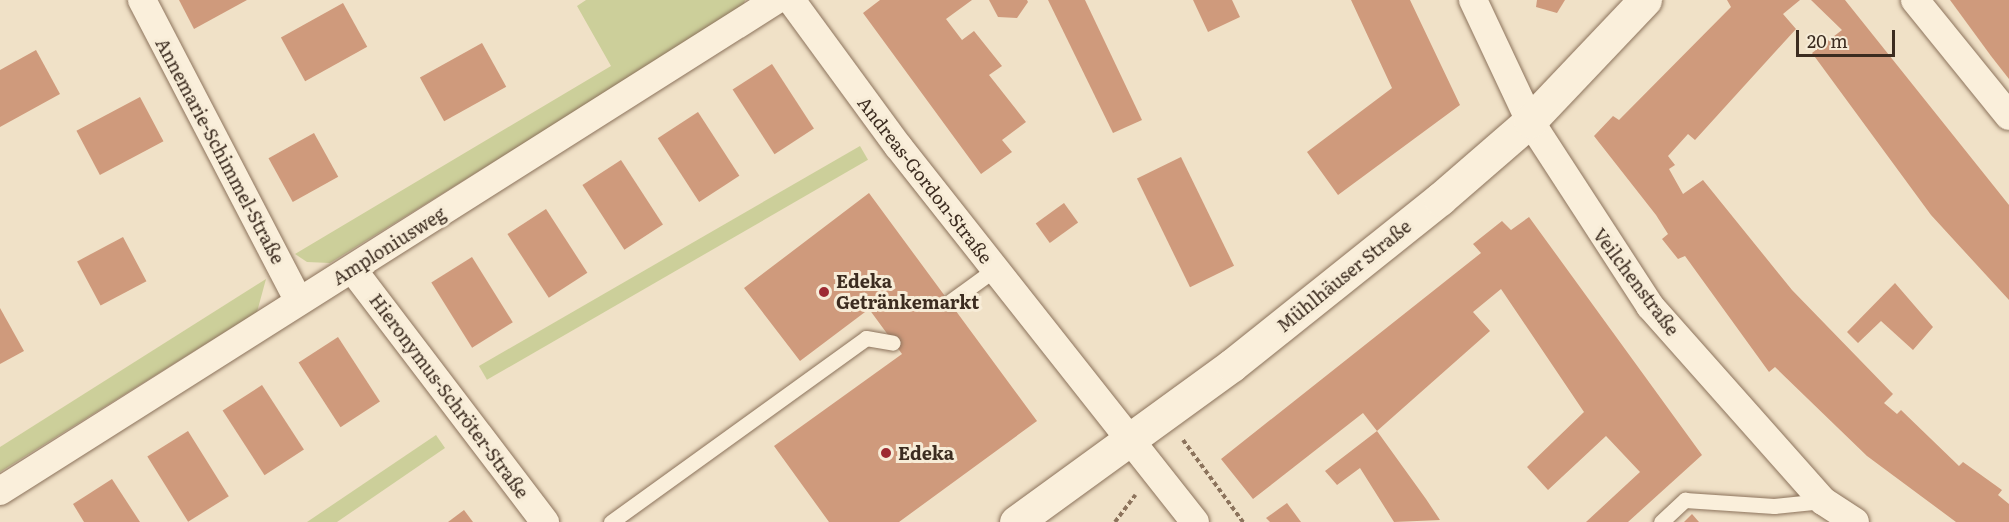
<!DOCTYPE html>
<meta charset="utf-8">
<style>
body{margin:0}
#map{position:relative;width:2009px;height:522px;overflow:hidden;background:#f0e1c7;font-family:Literata,serif}
div>[style]{position:absolute}
.green>*{inset:0;background:#cccf9a;transform-origin:0 0}
.building>*{inset:0;background:#cf9a7c;transform-origin:0 0}
.path>*{height:4px;margin-top:-2px;transform-origin:0;background:repeating-linear-gradient(90deg,#8c735c 0 4.5px,transparent 0 7.5px)}
.roads{filter:drop-shadow(0 0 2px #8c735c) drop-shadow(0 0 2px #8c735c)}
.lane>*{height:15px;margin:-7.5px;padding:0 7.5px;transform-origin:7.5px;border-radius:7.5px;background:#faefdb}
.street>*{height:28px;margin:-14px;padding:0 14px;transform-origin:14px;border-radius:14px;background:#faefdb}
.secondary>*{height:33px;margin:-16.5px;padding:0 16.5px;transform-origin:16.5px;border-radius:16.5px;background:#faefdb}
.dots>*{width:16px;height:16px;translate:-50% -50%;box-sizing:border-box;border:3px solid #f7ecd7;border-radius:50%}
span{translate:-50% -50%;white-space:nowrap;text-align:center;line-height:1.15;-webkit-text-stroke:6px #f7ecd7;paint-order:stroke}
.street-label{font-size:18px;color:#3c2c20}
.poi-label{font-size:18px;color:#3c2c20;font-weight:700}
.left{translate:0 -50%;text-align:left}
.scale{position:absolute;left:1796px;top:30px;width:99px;height:27px;box-sizing:border-box;border:3px solid #3c2c20;border-top:0;padding-left:8px;font-size:18px;line-height:21px;white-space:nowrap;color:#3c2c20;-webkit-text-stroke:4px #f7ecd7;paint-order:stroke}
</style>
<div id="map">
<div class="green">
<i style="clip-path:polygon(586px 0,745px 0,743px 8px,330px 263px,307px 262px,295px 254px,611px 66px,577px 6px)"></i>
<i style="left:860px;top:146px;width:16px;height:440px;rotate:60deg"></i>
<i style="clip-path:polygon(266px 279px,257px 312px,0 472px,0 447px)"></i>
<i style="clip-path:polygon(436px 435px,445px 448px,337px 522px,307px 522px)"></i>
</div>
<div class="building">
<i style="clip-path:polygon(179px 0,247px 0,194px 29px)"></i>
<i style="clip-path:polygon(880px 0,972px 0,946px 19px,962px 40px,974px 31px,1002px 66px,989px 75px,1026px 122px,1002px 140px,1012px 152px,981px 174px,863px 13px)"></i>
<i style="clip-path:polygon(989px 0,1027px 0,1028px 2px,1017px 18px,998px 17px)"></i>
<i style="clip-path:polygon(1048px 0,1085px 0,1142px 120px,1113px 133px)"></i>
<i style="clip-path:polygon(1193px 0,1232px 0,1240px 17px,1208px 32px)"></i>
<i style="clip-path:polygon(1351px 0,1410px 0,1460px 105px,1338px 195px,1307px 152px,1392px 88px)"></i>
<i style="clip-path:polygon(1537px 0,1565px 0,1557px 13px,1536px 7px)"></i>
<i style="clip-path:polygon(1727px 0,1800px 0,1783px 14px,1796px 29px,1695px 140px,1688px 134px,1668px 156px,1675px 165px,1669px 169px,1683px 194px,1703px 180px,1792px 290px,1893px 394px,1884px 403px,1897px 414px,1901px 410px,1959px 466px,1963px 462px,2002px 490px,1998px 495px,2009px 504px,2009px 522px,1956px 522px,1867px 456px,1775px 367px,1769px 372px,1685px 256px,1678px 259px,1662px 239px,1668px 234px,1656px 215px,1594px 136px,1613px 116px,1619px 120px,1731px 7px)"></i>
<i style="clip-path:polygon(1811px 0,1845px 0,2009px 205px,2009px 300px,1931px 215px,1812px 53px,1842px 30px)"></i>
<i style="clip-path:polygon(1950px 0,2009px 0,2009px 79px,1991px 56px)"></i>
<i style="left:343px;top:3px;width:50px;height:71px;rotate:61deg"></i>
<i style="left:482px;top:43px;width:50px;height:71px;rotate:61deg"></i>
<i style="clip-path:polygon(36px 50px,60px 94px,0 127px,0 70px)"></i>
<i style="left:772px;top:64px;width:77px;height:47px;rotate:57deg"></i>
<i style="left:140px;top:97px;width:50px;height:72px;rotate:62deg"></i>
<i style="left:698px;top:112px;width:76px;height:48px;rotate:57deg"></i>
<i style="left:314px;top:133px;width:50px;height:52px;rotate:61deg"></i>
<i style="left:1181px;top:157px;width:121px;height:49px;rotate:64deg"></i>
<i style="left:621px;top:160px;width:77px;height:46px;rotate:57deg"></i>
<i style="clip-path:polygon(869px 193px,1037px 421px,899px 522px,829px 522px,774px 446px,902px 354px,869px 309px,800px 361px,744px 288px)"></i>
<i style="left:1064px;top:203px;width:24px;height:35px;rotate:54deg"></i>
<i style="left:546px;top:209px;width:76px;height:46px;rotate:57deg"></i>
<i style="clip-path:polygon(1529px 217px,1702px 455px,1628px 522px,1586px 522px,1640px 472px,1606px 436px,1548px 490px,1527px 467px,1584px 412px,1501px 289px,1473px 312px,1490px 331px,1377px 431px,1363px 413px,1253px 499px,1221px 459px,1481px 253px,1473px 244px,1502px 221px,1511px 230px)"></i>
<i style="left:123px;top:237px;width:50px;height:52px;rotate:62deg"></i>
<i style="left:472px;top:257px;width:77px;height:48px;rotate:58deg"></i>
<i style="clip-path:polygon(1895px 283px,1933px 327px,1913px 350px,1881px 321px,1858px 343px,1847px 332px)"></i>
<i style="clip-path:polygon(0 308px,24px 351px,0 364px)"></i>
<i style="left:338px;top:337px;width:77px;height:47px;rotate:57deg"></i>
<i style="left:262px;top:385px;width:77px;height:47px;rotate:57deg"></i>
<i style="left:188px;top:431px;width:77px;height:48px;rotate:58deg"></i>
<i style="clip-path:polygon(1377px 431px,1426px 499px,1440px 520px,1394px 522px,1360px 468px,1337px 485px,1325px 471px)"></i>
<i style="clip-path:polygon(112px 479px,140px 522px,84px 522px,73px 504px)"></i>
<i style="clip-path:polygon(1287px 503px,1301px 522px,1270px 522px,1266px 518px)"></i>
<i style="clip-path:polygon(464px 510px,473px 522px,448px 522px)"></i>
<i style="clip-path:polygon(1692px 514px,1699px 522px,1684px 522px)"></i>
</div>
<div class="path">
<i style="left:1183px;top:440px;width:102px;rotate:53.8deg"></i>
<i style="left:1115px;top:522px;width:34px;rotate:-53deg"></i>
</div>
<div class="roads">
<div class="lane">
<i style="left:951px;top:301px;width:54px;rotate:-36deg"></i>
<i style="left:611px;top:522px;width:314px;rotate:-35.8deg"></i>
<i style="left:866px;top:338px;width:27px;rotate:10deg"></i>
<i style="left:1661px;top:522px;width:33px;rotate:-43deg"></i>
<i style="left:1685px;top:500px;width:89px;rotate:3.9deg"></i>
<i style="left:1774px;top:506px;width:49px;rotate:-5.8deg"></i>
</div>
<div class="street">
<i style="left:142px;top:0;width:339px;rotate:62.5deg"></i>
<i style="left:791px;top:0;width:181px;rotate:53.8deg"></i>
<i style="left:898px;top:146px;width:479px;rotate:51.7deg"></i>
<i style="left:1473px;top:0;width:134px;rotate:64.8deg"></i>
<i style="left:1530px;top:121px;width:221px;rotate:57deg"></i>
<i style="left:1650px;top:306px;width:261px;rotate:48.4deg"></i>
<i style="left:1823px;top:501px;width:38px;rotate:33deg"></i>
<i style="left:1915px;top:0;width:149px;rotate:51deg"></i>
<i style="left:353px;top:270px;width:317px;rotate:52.7deg"></i>
<i style="left:0;top:491px;width:918px;rotate:-32.32deg"></i>
</div>
<div class="secondary">
<i style="left:1016px;top:522px;width:267px;rotate:-36deg"></i>
<i style="left:1232px;top:365px;width:266px;rotate:-38.6deg"></i>
<i style="left:1440px;top:199px;width:119px;rotate:-40.9deg"></i>
<i style="left:1530px;top:121px;width:167px;rotate:-46.5deg"></i>
</div>
</div>
<div class="dots">
<i style="left:824px;top:292px;background:#9d2a32"></i>
<i style="left:886px;top:453px;background:#9d2a32"></i>
</div>
<div class="street-label">
<span style="left:220px;top:151px;rotate:62deg">Annemarie-Schimmel-Straße</span>
<span style="left:925px;top:180px;rotate:52deg">Andreas-Gordon-Straße</span>
<span style="left:389px;top:246px;rotate:-32deg">Amploniusweg</span>
<span style="left:1344px;top:276px;rotate:-39deg">Mühlhäuser Straße</span>
<span style="left:1636px;top:282px;rotate:53deg">Veilchenstraße</span>
<span style="left:449px;top:396px;rotate:53deg">Hieronymus-Schröter-Straße</span>
</div>
<div class="poi-label">
<span class="left" style="left:836px;top:292px">Edeka<br>Getränkemarkt</span>
<span class="left" style="left:898px;top:453px">Edeka</span>
</div>
<div class="scale">20 m</div>
</div>
